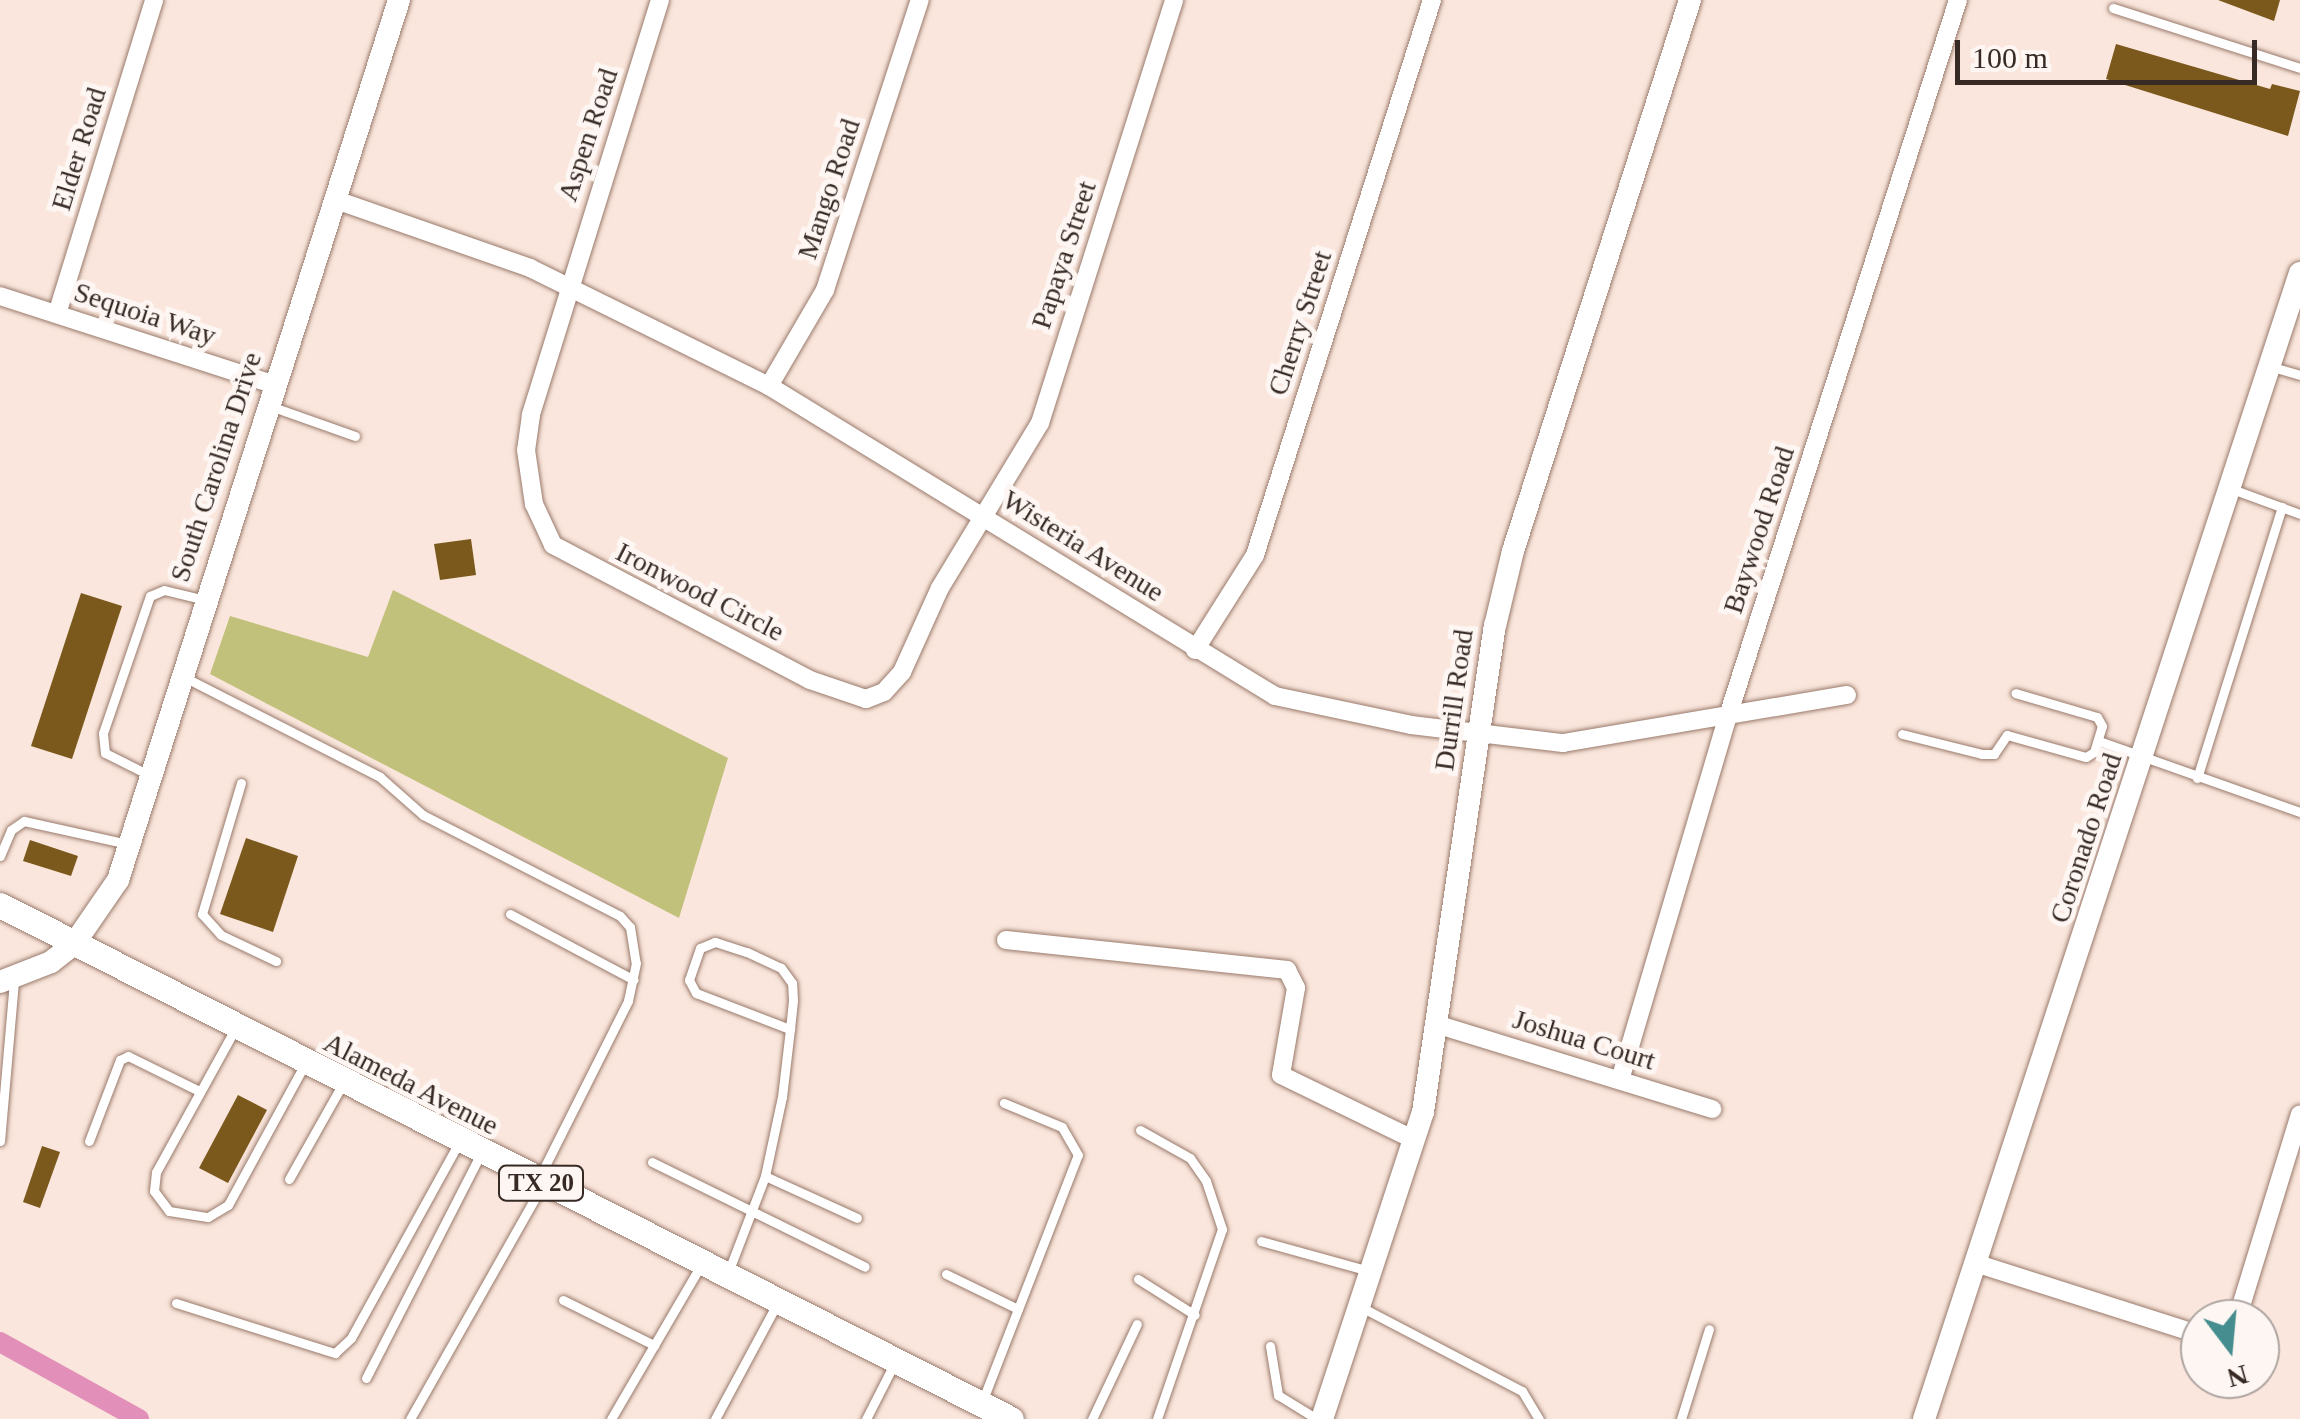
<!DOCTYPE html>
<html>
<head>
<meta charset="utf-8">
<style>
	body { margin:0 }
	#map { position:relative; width:2300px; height:1419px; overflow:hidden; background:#fae6dc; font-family:Georgia,serif }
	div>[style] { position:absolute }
	.green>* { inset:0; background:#c2c17c }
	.canal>* { height:20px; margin:-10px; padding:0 10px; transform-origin:10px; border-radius:10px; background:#e290b9 }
	.building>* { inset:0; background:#7b581c }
	.roads { filter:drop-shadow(0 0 2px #997a6b) drop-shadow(0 0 2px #997a6b) }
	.lane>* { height:9px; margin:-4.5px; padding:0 4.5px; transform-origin:4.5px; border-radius:4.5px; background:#fff }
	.street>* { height:18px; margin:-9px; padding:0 9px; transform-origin:9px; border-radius:9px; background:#fff }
	.secondary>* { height:22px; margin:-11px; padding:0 11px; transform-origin:11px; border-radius:11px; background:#fff }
	.primary>* { height:25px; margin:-12.5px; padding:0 12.5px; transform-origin:12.5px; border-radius:12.5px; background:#fff }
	span { translate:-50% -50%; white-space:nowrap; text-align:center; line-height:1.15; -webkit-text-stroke:10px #fdf6f3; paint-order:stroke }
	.shield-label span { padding:2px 8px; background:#fdf6f3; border:2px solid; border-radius:8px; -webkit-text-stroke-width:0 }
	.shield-label { font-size:25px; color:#372a24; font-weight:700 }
	.street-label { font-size:28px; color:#372a24 }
	.north { position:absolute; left:2180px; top:1299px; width:100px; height:100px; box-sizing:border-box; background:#fdf6f3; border:2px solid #aea4a0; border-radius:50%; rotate:164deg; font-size:28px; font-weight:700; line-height:40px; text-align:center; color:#372a24 }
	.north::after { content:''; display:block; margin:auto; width:35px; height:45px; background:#458d8e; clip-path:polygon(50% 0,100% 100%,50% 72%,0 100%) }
	.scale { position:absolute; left:1955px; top:40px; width:302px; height:45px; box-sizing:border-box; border:5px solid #372a24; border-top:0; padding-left:12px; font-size:30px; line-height:35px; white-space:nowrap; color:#372a24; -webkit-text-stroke:8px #fdf6f3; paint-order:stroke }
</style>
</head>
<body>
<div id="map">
	<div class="green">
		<i style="clip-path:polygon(393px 590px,728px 758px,679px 918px,210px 674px,230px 616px,368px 657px)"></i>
	</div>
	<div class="canal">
		<i style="left:0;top:1342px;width:159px;rotate:29deg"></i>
	</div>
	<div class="building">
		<i style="clip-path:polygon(2218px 0,2280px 0,2274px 21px)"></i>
		<i style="clip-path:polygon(2116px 44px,2270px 89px,2272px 84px,2300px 91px,2288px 136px,2106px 79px)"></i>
		<i style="clip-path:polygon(471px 539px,476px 575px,440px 580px,434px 544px)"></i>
		<i style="clip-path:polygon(81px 593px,122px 606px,72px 759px,31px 746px)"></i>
		<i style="clip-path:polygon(246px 838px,298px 856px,273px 932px,220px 914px)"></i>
		<i style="clip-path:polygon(30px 840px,78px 856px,71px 876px,23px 861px)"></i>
		<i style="clip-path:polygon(238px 1095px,267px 1110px,228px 1183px,199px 1168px)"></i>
		<i style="clip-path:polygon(42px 1146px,60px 1152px,40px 1208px,23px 1202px)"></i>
	</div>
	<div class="roads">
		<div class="lane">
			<i style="left:2113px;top:8px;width:196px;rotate:17.8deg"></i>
			<i style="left:2269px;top:366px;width:32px;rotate:16deg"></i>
			<i style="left:273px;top:407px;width:87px;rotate:19.5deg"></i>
			<i style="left:2232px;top:489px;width:72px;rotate:20.2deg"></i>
			<i style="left:184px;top:677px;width:220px;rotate:27deg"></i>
			<i style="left:380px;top:777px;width:57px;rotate:41.5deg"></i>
			<i style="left:423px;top:815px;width:221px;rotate:27.1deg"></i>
			<i style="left:620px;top:916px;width:15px;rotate:48deg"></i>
			<i style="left:630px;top:927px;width:36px;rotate:81deg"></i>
			<i style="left:636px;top:963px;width:39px;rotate:102deg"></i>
			<i style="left:628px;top:1001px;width:194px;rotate:116.7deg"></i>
			<i style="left:1902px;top:734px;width:82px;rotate:14deg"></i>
			<i style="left:1982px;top:754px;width:12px"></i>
			<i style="left:1994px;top:754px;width:23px;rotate:-56deg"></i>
			<i style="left:2007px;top:735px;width:82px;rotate:15.6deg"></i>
			<i style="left:2086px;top:757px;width:9px;rotate:-32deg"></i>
			<i style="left:2094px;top:752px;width:27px;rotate:-73deg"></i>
			<i style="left:2102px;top:726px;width:10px;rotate:-119deg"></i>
			<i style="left:2097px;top:717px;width:85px;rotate:-163.7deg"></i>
			<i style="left:2099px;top:741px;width:213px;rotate:19.5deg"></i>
			<i style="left:149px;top:775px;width:49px;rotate:-153.4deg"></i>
			<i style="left:105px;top:753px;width:20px;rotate:-96deg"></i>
			<i style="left:103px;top:733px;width:145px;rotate:-71.1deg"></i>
			<i style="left:150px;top:596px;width:15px;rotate:-23deg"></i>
			<i style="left:164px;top:590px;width:42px;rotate:13.7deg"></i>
			<i style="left:2197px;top:778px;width:284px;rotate:-72.6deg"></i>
			<i style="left:241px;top:783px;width:137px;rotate:106.6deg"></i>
			<i style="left:202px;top:914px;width:28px;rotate:48deg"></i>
			<i style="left:221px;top:935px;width:61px;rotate:25.3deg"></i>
			<i style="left:0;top:856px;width:28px;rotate:-67deg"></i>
			<i style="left:11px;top:830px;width:16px;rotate:-35deg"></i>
			<i style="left:24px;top:821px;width:107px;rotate:12.5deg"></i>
			<i style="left:510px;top:914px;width:140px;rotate:28deg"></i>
			<i style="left:235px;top:1029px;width:163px;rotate:118.9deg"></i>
			<i style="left:156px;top:1172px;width:19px;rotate:96deg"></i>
			<i style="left:154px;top:1191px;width:25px;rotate:53deg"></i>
			<i style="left:169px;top:1211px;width:39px;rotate:9deg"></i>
			<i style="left:208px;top:1217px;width:23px;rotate:-31deg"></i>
			<i style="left:228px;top:1205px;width:161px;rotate:-61.4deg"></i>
			<i style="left:1140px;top:1130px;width:57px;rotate:29.2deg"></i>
			<i style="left:1190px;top:1158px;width:28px;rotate:55deg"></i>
			<i style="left:1206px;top:1181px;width:51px;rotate:71.6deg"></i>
			<i style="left:1222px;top:1229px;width:201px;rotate:108.9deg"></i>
			<i style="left:0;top:1141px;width:161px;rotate:-85deg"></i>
			<i style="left:89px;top:1141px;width:87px;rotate:-69.1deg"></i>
			<i style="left:120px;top:1060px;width:9px;rotate:-27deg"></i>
			<i style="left:128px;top:1056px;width:79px;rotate:26.2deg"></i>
			<i style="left:652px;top:1162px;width:237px;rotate:26.2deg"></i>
			<i style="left:765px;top:1176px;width:101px;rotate:24.5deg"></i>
			<i style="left:289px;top:1179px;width:110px;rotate:-60.6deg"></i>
			<i style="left:1261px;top:1241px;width:112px;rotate:15.5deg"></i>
			<i style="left:729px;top:1270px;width:101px;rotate:-69deg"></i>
			<i style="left:765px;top:1176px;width:81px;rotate:-77.9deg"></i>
			<i style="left:782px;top:1097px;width:68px;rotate:-83.3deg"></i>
			<i style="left:790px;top:1029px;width:29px;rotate:-84deg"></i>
			<i style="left:793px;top:1000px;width:17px;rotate:-93deg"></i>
			<i style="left:792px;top:983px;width:19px;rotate:-126deg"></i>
			<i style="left:781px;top:968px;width:38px;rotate:-155deg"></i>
			<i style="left:746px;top:952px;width:33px;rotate:-162deg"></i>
			<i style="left:715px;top:942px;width:16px;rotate:158deg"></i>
			<i style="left:700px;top:948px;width:34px;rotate:109deg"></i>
			<i style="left:689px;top:980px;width:15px;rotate:62deg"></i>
			<i style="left:696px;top:993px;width:101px;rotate:21deg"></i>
			<i style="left:946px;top:1274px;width:80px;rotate:25.9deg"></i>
			<i style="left:1138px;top:1279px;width:67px;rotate:32.3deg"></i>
			<i style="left:563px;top:1300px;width:102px;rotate:26.3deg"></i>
			<i style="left:176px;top:1303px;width:167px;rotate:17.5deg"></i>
			<i style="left:335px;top:1353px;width:22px;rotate:-43deg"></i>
			<i style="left:351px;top:1338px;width:224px;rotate:-61.1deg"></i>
			<i style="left:1361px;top:1307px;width:182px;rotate:27.6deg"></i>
			<i style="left:1522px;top:1391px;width:33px;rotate:59deg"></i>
			<i style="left:1270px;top:1346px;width:50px;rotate:80.7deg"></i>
			<i style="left:1278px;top:1395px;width:46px;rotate:31.6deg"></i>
			<i style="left:366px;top:1378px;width:253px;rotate:-62.9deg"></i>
			<i style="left:982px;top:1402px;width:265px;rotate:-68.8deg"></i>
			<i style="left:1078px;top:1155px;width:32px;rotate:-120deg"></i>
			<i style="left:1062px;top:1127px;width:63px;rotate:-157.5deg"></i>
			<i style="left:410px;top:1419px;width:268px;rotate:-60.5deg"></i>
			<i style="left:611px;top:1419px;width:178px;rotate:-59.7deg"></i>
			<i style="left:715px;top:1419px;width:131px;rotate:-61.7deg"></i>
			<i style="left:866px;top:1419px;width:62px;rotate:-63deg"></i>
			<i style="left:1092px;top:1419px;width:105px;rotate:-64.7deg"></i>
			<i style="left:1681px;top:1419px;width:94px;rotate:-72.7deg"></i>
		</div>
		<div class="street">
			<i style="left:660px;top:0;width:435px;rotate:107.3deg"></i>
			<i style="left:531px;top:415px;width:35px;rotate:98deg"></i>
			<i style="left:526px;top:450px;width:55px;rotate:81.6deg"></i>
			<i style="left:534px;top:504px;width:45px;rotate:65.1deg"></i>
			<i style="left:553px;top:545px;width:290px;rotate:27.7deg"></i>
			<i style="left:810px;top:680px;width:59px;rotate:18.7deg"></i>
			<i style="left:866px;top:699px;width:19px;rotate:-21deg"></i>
			<i style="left:884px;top:692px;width:27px;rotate:-48deg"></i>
			<i style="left:902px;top:672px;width:92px;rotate:-65.7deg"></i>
			<i style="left:940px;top:588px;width:193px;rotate:-58.8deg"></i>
			<i style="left:1040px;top:423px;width:444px;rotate:-72.4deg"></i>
			<i style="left:336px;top:200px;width:206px;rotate:19.3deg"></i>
			<i style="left:530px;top:268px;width:267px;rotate:26.3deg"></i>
			<i style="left:769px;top:386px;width:593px;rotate:31.49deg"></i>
			<i style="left:1275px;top:696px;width:139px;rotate:12deg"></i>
			<i style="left:1411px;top:725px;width:153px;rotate:6.8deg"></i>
			<i style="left:1563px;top:743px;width:288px;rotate:-9.6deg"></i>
			<i style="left:0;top:296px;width:287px;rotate:17.9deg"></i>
			<i style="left:57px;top:314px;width:329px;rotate:-72.8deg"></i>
			<i style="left:769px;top:386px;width:111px;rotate:-59.7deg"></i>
			<i style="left:825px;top:290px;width:305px;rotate:-71.9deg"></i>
			<i style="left:1195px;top:650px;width:112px;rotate:-57.7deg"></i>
			<i style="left:1255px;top:555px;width:583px;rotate:-72.31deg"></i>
			<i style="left:1006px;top:940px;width:283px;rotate:6.1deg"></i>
			<i style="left:1287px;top:970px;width:20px;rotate:63deg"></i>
			<i style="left:1296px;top:988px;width:88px;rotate:99.8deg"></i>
			<i style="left:1281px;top:1075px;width:149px;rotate:25.9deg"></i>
			<i style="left:1439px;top:1025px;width:286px;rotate:17.1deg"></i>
			<i style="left:1620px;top:1080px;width:377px;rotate:-73.5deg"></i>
			<i style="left:1727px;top:719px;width:755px;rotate:-72.19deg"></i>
			<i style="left:1975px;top:1263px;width:236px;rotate:17.7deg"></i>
			<i style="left:2237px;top:1319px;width:214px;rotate:-72.9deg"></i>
		</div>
		<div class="secondary">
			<i style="left:0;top:982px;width:55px;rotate:-21.4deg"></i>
			<i style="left:51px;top:962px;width:29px;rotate:-38deg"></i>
			<i style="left:74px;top:944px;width:78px;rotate:-55.5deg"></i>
			<i style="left:118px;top:880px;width:924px;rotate:-72.29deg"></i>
			<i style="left:1322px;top:1419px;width:323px;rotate:-71.8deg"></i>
			<i style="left:1423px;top:1112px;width:491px;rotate:-81.6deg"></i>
			<i style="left:1495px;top:626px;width:77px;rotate:-76.5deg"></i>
			<i style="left:1513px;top:551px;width:579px;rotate:-72.19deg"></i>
			<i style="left:1924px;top:1419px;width:1206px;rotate:-71.84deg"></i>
		</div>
		<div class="primary">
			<i style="left:0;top:905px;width:1134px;rotate:26.95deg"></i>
		</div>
	</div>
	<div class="shield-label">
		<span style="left:541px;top:1183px">TX 20</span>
	</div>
	<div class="street-label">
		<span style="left:588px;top:135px;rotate:-72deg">Aspen Road</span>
		<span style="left:79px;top:149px;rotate:-73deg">Elder Road</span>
		<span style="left:829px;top:189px;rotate:-72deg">Mango Road</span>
		<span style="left:1064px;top:255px;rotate:-72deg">Papaya Street</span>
		<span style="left:145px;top:314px;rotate:18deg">Sequoia Way</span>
		<span style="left:1300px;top:323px;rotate:-72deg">Cherry Street</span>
		<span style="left:216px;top:467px;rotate:-72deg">South Carolina Drive</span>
		<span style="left:1759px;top:530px;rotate:-72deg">Baywood Road</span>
		<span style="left:1083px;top:546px;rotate:32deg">Wisteria Avenue</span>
		<span style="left:700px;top:592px;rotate:27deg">Ironwood Circle</span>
		<span style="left:1454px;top:700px;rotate:-82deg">Durrill Road</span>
		<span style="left:2086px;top:838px;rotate:-72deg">Coronado Road</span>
		<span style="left:1584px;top:1040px;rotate:17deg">Joshua Court</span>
		<span style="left:411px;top:1084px;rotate:27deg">Alameda Avenue</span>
	</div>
	<div class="north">N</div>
	<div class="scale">100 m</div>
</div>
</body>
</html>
